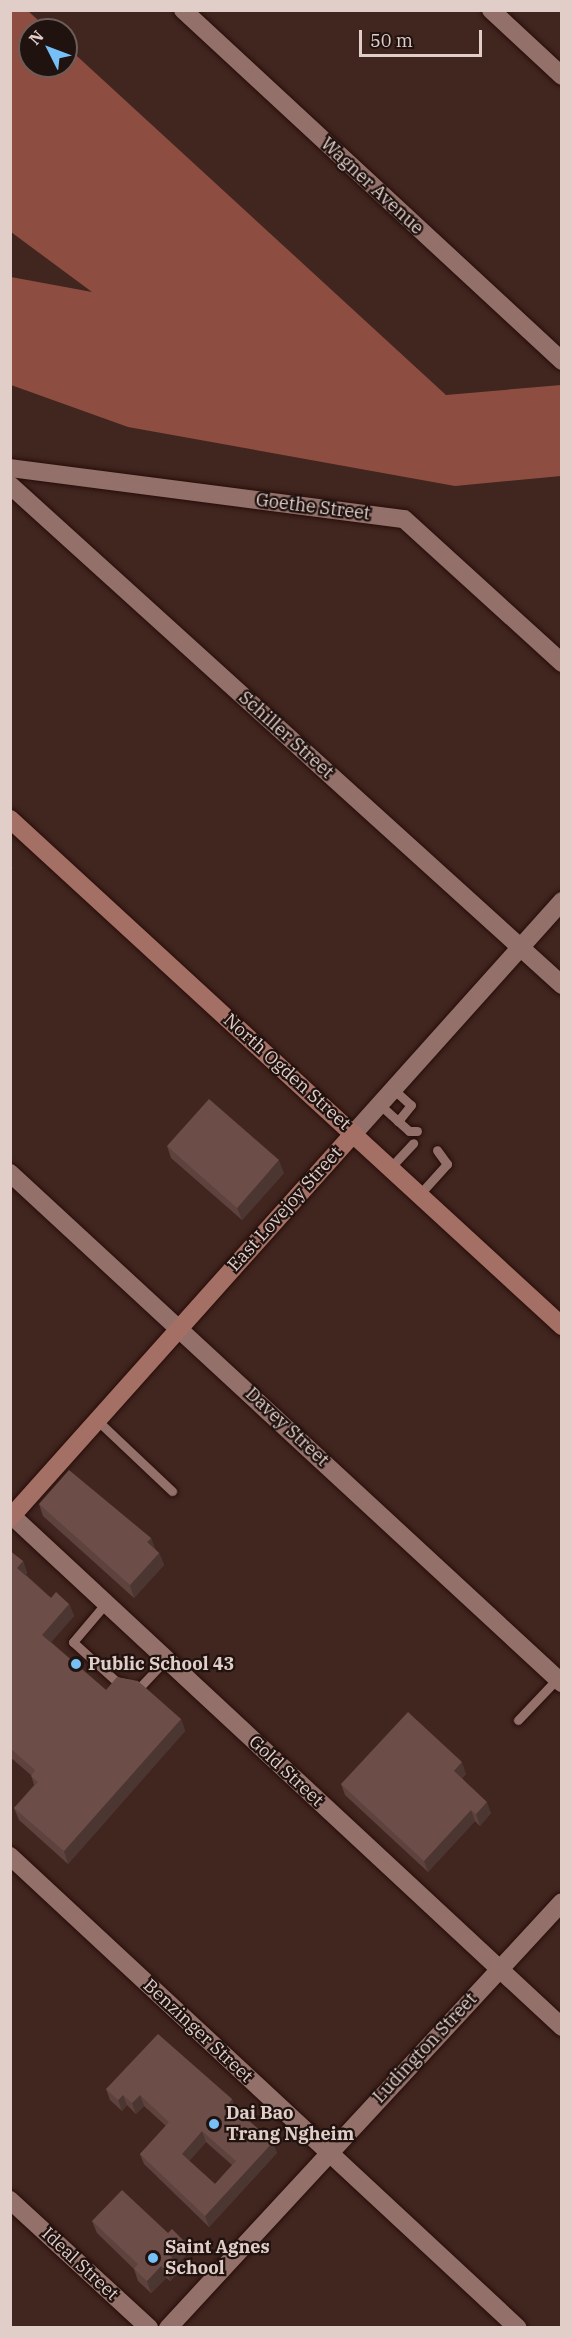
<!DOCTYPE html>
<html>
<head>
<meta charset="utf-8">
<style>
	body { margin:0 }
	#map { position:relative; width:572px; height:2338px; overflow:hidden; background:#41251f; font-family:"IBM Plex Serif",serif }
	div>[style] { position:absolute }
	.forest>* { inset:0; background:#8e4d41 }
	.path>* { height:3px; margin-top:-1.5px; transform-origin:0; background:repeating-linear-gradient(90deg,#89716b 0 3px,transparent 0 7.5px) }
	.roads { filter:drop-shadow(0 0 2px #260d08) drop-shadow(0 0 2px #260d08) }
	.lane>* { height:9px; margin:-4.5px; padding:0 4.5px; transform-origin:4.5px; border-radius:4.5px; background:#93716a }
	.street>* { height:18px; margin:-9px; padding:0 9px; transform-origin:9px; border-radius:9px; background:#93716a }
	.secondary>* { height:18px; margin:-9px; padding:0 9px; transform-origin:9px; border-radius:9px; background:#a46f64 }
	.wall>* { inset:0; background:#5e423d }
	.shaded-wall>* { inset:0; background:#4c3632 }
	.building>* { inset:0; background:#6d4d47 }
	.dots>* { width:16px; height:16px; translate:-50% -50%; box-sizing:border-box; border:3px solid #1f120f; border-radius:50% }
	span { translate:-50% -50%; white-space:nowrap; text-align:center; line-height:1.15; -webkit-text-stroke:4.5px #1f120f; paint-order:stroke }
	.street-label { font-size:18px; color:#e1cec9 }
	.poi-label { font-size:18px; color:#e1cec9; font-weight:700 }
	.left { translate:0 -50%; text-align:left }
	.frame { position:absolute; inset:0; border:12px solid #e1cec9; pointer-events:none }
	.north { position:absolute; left:18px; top:18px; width:60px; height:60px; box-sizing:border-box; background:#1f120f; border:2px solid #6d5d59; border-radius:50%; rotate:312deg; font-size:16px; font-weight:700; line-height:24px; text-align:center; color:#e1cec9 }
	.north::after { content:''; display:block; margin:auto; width:21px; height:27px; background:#76c0f7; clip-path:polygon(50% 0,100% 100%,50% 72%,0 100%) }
	.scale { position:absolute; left:359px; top:30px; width:123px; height:27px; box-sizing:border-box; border:3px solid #e1cec9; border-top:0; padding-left:8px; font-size:18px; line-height:21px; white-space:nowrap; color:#e1cec9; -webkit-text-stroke:4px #1f120f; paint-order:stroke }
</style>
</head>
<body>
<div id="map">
	<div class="forest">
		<i style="clip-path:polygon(11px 10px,28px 11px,49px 30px,30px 30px,30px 66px,66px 66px,66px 46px,446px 395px,561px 385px,561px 476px,455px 486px,128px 427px,11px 385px,11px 277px,92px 292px,11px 232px)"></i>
	</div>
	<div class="path">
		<i style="left:10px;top:867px;width:2px;rotate:-27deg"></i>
	</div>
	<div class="roads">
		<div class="lane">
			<i style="left:393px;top:1089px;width:24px;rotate:42deg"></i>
			<i style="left:411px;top:1105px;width:21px;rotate:129deg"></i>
			<i style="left:379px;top:1104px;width:40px;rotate:42deg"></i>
			<i style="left:409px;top:1131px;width:8px"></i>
			<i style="left:390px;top:1168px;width:34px;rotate:-47deg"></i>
			<i style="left:419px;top:1195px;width:42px;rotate:-47.9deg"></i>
			<i style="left:447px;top:1164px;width:17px;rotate:-126deg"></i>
			<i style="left:98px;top:1421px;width:102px;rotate:43.4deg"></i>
			<i style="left:106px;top:1603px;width:51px;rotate:130.2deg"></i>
			<i style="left:73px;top:1642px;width:58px;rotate:42.2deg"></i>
			<i style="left:116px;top:1681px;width:8px;rotate:14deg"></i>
			<i style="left:134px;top:1686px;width:6px;rotate:9deg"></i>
			<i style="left:140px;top:1687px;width:38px;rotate:-47deg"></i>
			<i style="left:518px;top:1720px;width:57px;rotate:-46.4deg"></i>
		</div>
		<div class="street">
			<i style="left:183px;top:10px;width:517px;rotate:42.8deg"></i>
			<i style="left:491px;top:10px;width:97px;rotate:42.9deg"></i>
			<i style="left:10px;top:468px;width:397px;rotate:7.4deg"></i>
			<i style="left:404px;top:519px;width:214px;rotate:42.3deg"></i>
			<i style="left:10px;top:485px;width:745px;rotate:42.17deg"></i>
			<i style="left:354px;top:1133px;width:312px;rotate:-48.1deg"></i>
			<i style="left:10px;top:1173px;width:752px;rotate:42.74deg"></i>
			<i style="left:10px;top:1514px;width:754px;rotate:42.9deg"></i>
			<i style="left:10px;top:1856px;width:693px;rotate:42.9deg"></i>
			<i style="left:10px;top:2200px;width:189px;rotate:42.6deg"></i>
			<i style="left:168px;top:2328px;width:580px;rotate:-47.23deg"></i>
		</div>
		<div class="secondary">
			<i style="left:10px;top:819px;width:750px;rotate:42.57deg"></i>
			<i style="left:10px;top:1518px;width:516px;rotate:-48.22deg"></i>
		</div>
	</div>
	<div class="wall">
		<i style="clip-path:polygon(167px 1146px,284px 1173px,242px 1220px,171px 1158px)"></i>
		<i style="clip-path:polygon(39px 1504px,151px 1538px,155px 1549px,159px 1553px,164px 1565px,134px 1598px,43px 1516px)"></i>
		<i style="clip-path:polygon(10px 1551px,23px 1561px,27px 1573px,26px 1575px,51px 1598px,69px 1604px,74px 1616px,51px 1642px,106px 1690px,181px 1719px,185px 1731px,68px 1864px,19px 1820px,14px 1808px,34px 1785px,31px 1775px,10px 1757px)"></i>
		<i style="clip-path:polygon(466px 1774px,462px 1778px,491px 1813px,480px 1826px,475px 1821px,428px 1872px,345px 1795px,341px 1784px)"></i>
		<i style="clip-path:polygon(evenodd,106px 2089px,232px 2099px,235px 2109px,277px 2153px,209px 2227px,144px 2164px,140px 2154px,166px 2126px,144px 2106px,136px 2114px,127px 2105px,122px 2111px,110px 2100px,106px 2089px,206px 2142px,232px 2165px,215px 2184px,189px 2161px,206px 2142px)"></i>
		<i style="clip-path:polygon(92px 2221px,188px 2253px,176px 2265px,179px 2272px,170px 2281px,166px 2278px,151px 2293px,138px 2281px,134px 2269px,97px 2233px)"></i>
	</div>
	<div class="shaded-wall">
		<i style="clip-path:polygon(279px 1160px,284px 1173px,242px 1220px,237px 1208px)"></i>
		<i style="clip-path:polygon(151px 1538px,155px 1550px,147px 1542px)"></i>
		<i style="clip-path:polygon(159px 1553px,164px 1565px,134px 1598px,130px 1585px)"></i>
		<i style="clip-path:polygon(23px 1561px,27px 1573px,22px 1580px,17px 1568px)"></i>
		<i style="clip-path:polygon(69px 1604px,74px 1616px,47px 1647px,42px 1635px)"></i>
		<i style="clip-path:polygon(181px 1719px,185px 1731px,68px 1864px,64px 1851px)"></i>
		<i style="clip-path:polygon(462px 1762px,466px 1774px,458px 1782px,454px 1771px)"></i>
		<i style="clip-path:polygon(487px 1802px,491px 1813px,480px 1826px,476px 1814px)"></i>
		<i style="clip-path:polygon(471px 1810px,475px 1821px,428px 1872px,424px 1861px)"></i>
		<i style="clip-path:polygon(123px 2095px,127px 2105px,122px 2111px,118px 2100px)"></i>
		<i style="clip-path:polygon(140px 2095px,144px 2106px,136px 2114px,132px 2103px)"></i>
		<i style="clip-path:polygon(232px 2099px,236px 2110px,229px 2103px)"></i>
		<i style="clip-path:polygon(202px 2131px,206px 2142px,186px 2165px,182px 2154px)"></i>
		<i style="clip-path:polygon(273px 2142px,277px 2153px,209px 2227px,205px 2216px)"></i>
		<i style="clip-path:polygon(184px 2241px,188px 2253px,176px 2265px,179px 2272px,170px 2281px,166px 2269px,170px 2255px)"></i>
		<i style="clip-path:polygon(161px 2266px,166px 2278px,151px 2293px,147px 2281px)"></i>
	</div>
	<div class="building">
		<i style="clip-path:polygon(209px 1099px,279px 1160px,237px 1208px,167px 1146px)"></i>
		<i style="clip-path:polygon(69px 1470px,151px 1538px,147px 1542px,159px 1553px,130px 1585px,39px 1504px)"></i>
		<i style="clip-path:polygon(10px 1551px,23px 1561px,17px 1568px,51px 1598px,56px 1592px,69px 1604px,42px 1635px,106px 1690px,117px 1677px,138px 1681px,181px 1719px,64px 1851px,14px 1808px,38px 1782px,31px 1776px,35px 1770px,10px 1748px)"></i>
		<i style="clip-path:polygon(408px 1712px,462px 1762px,454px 1771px,487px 1802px,476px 1814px,471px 1810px,424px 1861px,341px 1784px)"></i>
		<i style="clip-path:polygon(evenodd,158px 2034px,232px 2099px,229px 2103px,273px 2142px,205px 2216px,140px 2154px,169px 2122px,140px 2095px,132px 2103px,123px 2095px,118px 2100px,106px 2089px,158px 2034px,202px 2131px,236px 2161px,215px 2184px,182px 2154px,202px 2131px)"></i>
		<i style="clip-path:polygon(122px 2190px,168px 2233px,172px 2229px,184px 2241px,170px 2255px,174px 2260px,166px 2269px,161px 2266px,147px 2281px,134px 2269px,138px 2264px,92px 2221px)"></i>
	</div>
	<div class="dots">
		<i style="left:76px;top:1664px;background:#76c0f7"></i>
		<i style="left:214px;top:2124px;background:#76c0f7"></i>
		<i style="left:153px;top:2258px;background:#76c0f7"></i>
	</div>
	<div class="street-label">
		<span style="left:372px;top:186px;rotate:43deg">Wagner Avenue</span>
		<span style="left:313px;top:507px;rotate:7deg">Goethe Street</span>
		<span style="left:286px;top:735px;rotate:42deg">Schiller Street</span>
		<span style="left:287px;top:1072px;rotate:42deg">North Ogden Street</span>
		<span style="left:285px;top:1209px;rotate:-48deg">East Lovejoy Street</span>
		<span style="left:287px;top:1427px;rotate:43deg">Davey Street</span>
		<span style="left:286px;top:1771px;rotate:43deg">Gold Street</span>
		<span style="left:198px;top:2031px;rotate:43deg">Benzinger Street</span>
		<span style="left:425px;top:2048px;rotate:-47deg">Ludington Street</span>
		<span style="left:80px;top:2264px;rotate:43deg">Ideal Street</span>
	</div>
	<div class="poi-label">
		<span class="left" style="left:88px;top:1664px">Public School 43</span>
		<span class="left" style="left:226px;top:2124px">Dai Bao<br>Trang Ngheim</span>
		<span class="left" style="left:165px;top:2258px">Saint Agnes<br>School</span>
	</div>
	<div class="frame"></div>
	<div class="north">N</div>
	<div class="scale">50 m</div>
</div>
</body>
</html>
